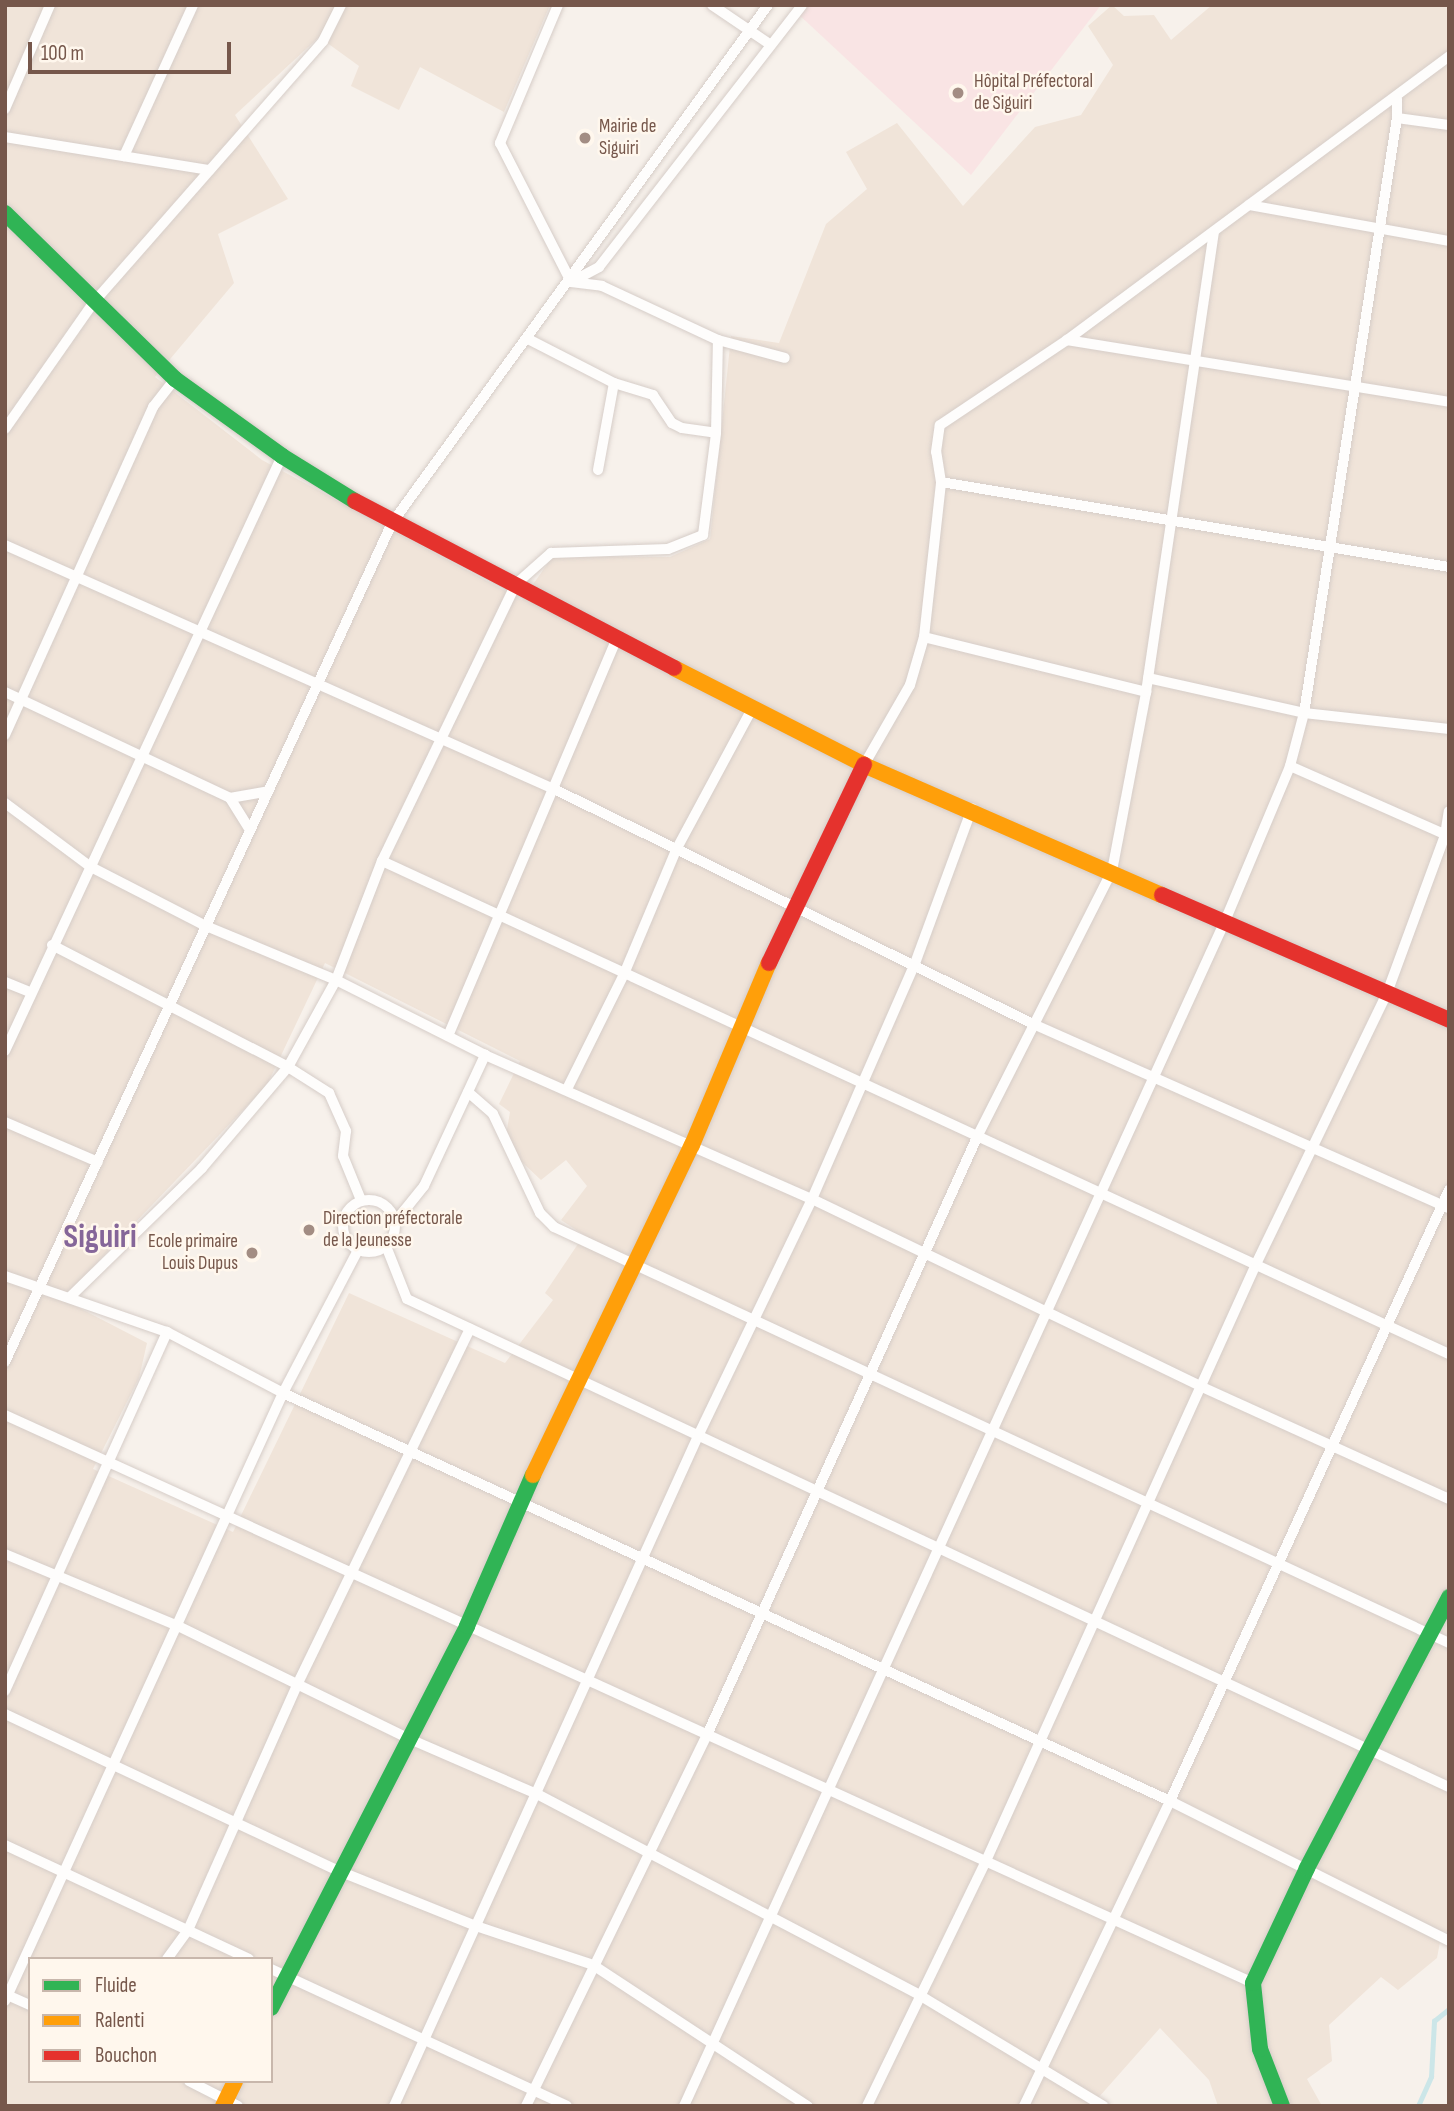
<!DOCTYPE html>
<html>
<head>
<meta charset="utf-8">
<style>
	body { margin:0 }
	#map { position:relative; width:1454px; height:2111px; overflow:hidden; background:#f7f1eb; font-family:"Sofia Sans Condensed",sans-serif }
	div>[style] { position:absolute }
	.residential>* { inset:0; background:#f0e4d9 }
	.medical>* { inset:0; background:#f9e4e4 }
	.stream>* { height:4.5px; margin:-2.25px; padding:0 2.25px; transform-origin:2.25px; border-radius:2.25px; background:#cce6e8 }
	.roads { filter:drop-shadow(0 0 2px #d6cdc8) drop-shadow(0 0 2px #d6cdc8) }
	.street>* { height:10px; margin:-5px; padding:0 5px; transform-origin:5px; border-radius:5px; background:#fefdfc }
	.street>.ring { margin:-5px; padding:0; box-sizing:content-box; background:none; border:10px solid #fefdfc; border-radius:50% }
	.fast>* { height:16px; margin:-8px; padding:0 8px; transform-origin:8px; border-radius:8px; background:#30b455 }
	.slow>* { height:16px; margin:-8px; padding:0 8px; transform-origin:8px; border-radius:8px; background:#ff9f0a }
	.jam>* { height:16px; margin:-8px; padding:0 8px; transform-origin:8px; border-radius:8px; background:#e5322d }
	.dots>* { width:19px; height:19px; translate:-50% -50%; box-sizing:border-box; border:4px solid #fff7ed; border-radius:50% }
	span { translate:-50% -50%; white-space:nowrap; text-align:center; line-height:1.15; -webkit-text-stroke:5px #fff7ed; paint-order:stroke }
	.poi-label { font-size:19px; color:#76574b }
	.left { translate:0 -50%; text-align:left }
	.right { translate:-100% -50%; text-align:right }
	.town-label { font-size:33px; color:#856699; font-weight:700 }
	.frame { position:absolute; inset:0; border:7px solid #76574b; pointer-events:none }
	.legend { position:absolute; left:28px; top:1957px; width:245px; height:126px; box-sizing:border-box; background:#fff7ed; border:2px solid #c8b7ac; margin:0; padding:9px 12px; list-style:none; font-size:21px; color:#76574b }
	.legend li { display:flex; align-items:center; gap:14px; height:35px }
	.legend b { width:35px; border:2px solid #c8b7ac }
	.scale { position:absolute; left:28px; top:42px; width:203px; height:32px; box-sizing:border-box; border:4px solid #76574b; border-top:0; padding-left:9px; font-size:21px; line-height:24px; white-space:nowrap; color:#76574b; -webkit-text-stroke:5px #fff7ed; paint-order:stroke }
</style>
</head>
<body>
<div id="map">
	<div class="residential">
		<i style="clip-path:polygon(evenodd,5px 5px,550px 5px,504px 112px,420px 67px,399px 110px,351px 86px,359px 66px,319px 37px,235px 115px,288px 199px,218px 234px,234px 283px,155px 377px,262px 460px,522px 600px,553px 556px,670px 557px,710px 539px,731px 336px,779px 343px,826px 224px,867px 189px,846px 152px,897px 123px,963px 206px,1035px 127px,1081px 115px,1113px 65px,1088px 26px,1112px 5px,1124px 16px,1154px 15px,1171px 40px,1212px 5px,1449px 5px,1449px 1932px,1442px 1931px,1437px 1958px,1398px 1990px,1381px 1977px,1329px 2025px,1332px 2061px,1307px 2079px,1322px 2106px,1218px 2106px,1209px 2080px,1160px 2028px,1091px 2106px,5px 2106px,5px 5px,325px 963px,520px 1061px,499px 1104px,510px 1112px,505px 1141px,508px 1149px,541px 1180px,566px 1160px,587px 1186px,561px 1220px,584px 1235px,545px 1293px,553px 1300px,505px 1363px,349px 1293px,233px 1532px,93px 1469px,139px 1378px,147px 1343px,62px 1299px,267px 1085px,325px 963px,5px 5px,30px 1959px,271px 1959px,271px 2081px,30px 2081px,30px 1959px)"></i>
	</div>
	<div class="medical">
		<i style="clip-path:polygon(802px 5px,1101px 5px,971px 175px,796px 12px)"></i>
	</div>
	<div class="stream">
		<i style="left:1418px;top:2106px;width:32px;rotate:-66deg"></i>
		<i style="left:1431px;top:2077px;width:56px;rotate:-86.9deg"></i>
		<i style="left:1434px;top:2021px;width:19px;rotate:-39deg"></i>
	</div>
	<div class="roads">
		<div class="street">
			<i style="left:558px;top:5px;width:150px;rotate:112.8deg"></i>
			<i style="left:500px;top:143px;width:156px;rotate:62.9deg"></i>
			<i style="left:712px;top:5px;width:71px;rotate:34.1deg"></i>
			<i style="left:1397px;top:99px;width:19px;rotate:90deg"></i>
			<i style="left:1397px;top:118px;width:52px;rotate:7.7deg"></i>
			<i style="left:5px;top:109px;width:113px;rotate:-66.6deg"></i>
			<i style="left:5px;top:137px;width:207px;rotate:9.2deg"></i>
			<i style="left:124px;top:156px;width:166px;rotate:-65.4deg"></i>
			<i style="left:1249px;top:205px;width:203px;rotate:10.2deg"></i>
			<i style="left:571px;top:282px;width:32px;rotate:-28deg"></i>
			<i style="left:599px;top:267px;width:331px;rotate:-52.2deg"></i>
			<i style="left:571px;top:282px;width:31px;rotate:7deg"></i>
			<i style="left:602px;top:286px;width:128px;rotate:25deg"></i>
			<i style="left:718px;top:340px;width:69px;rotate:15deg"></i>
			<i style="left:528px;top:339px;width:97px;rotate:27.1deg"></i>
			<i style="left:614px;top:383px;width:41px;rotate:17.1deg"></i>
			<i style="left:653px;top:395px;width:34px;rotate:56deg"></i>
			<i style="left:672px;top:423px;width:11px;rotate:27deg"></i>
			<i style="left:682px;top:428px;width:34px;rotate:8deg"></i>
			<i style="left:1067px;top:340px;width:387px;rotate:9.2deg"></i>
			<i style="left:5px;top:429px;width:155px;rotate:-55deg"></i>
			<i style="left:94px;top:302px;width:347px;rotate:-48.7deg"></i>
			<i style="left:323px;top:41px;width:40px;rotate:-63.4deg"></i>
			<i style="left:598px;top:470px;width:88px;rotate:-79.6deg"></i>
			<i style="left:941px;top:482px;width:515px;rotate:9.5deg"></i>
			<i style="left:5px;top:545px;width:603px;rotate:23.97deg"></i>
			<i style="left:556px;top:790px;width:529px;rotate:26.13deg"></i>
			<i style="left:1031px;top:1023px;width:457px;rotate:23.9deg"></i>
			<i style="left:924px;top:637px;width:229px;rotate:13.9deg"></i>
			<i style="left:1148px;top:678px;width:160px;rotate:12.6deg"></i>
			<i style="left:1304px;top:713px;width:146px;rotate:6.3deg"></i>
			<i style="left:5px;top:692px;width:249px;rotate:25.2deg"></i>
			<i style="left:230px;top:798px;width:38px;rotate:58deg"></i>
			<i style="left:5px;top:735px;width:360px;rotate:-65.7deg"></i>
			<i style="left:153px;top:407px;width:36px;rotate:-52deg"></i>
			<i style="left:864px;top:765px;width:92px;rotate:-60.1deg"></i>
			<i style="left:910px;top:685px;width:50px;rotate:-73.7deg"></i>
			<i style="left:924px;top:637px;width:156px;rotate:-83.7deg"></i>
			<i style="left:941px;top:482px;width:30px;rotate:-99deg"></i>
			<i style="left:936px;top:452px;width:27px;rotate:-82deg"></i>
			<i style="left:940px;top:425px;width:153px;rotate:-33.8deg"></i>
			<i style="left:1067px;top:340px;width:476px;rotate:-36.6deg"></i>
			<i style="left:1290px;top:766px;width:174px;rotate:23.8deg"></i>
			<i style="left:230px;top:798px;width:39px;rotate:-10deg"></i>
			<i style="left:5px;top:803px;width:107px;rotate:36.7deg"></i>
			<i style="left:91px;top:867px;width:129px;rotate:27.2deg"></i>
			<i style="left:206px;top:926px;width:141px;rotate:22.6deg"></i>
			<i style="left:336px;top:980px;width:167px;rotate:26.7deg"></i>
			<i style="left:485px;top:1055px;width:357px;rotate:23.8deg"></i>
			<i style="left:812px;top:1199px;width:431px;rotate:25.7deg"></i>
			<i style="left:1200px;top:1386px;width:273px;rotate:24.4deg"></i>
			<i style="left:382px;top:861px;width:1175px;rotate:24.8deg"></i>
			<i style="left:52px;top:945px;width:266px;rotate:27.3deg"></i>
			<i style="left:288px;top:1067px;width:49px;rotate:32.4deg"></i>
			<i style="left:329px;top:1093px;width:42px;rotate:65.9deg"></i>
			<i style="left:346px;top:1131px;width:25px;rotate:97deg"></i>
			<i style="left:343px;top:1156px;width:48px;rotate:67.8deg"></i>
			<i style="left:5px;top:982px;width:27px;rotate:22deg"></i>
			<i style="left:448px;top:1036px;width:429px;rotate:-67deg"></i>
			<i style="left:5px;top:1051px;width:656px;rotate:-65.04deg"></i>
			<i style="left:567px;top:1089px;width:128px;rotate:-63.6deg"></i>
			<i style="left:624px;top:974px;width:134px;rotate:-67.2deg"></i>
			<i style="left:676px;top:850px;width:160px;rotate:-61.7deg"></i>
			<i style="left:468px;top:1092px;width:33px;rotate:41deg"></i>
			<i style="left:493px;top:1114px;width:110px;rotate:64.6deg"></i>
			<i style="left:540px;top:1213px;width:20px;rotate:45deg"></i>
			<i style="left:554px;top:1227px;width:987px;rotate:24.93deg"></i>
			<i style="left:5px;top:1122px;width:101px;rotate:23.3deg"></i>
			<i class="ring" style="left:343px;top:1200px;width:42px;height:42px"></i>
			<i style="left:395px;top:1222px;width:46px;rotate:-51.1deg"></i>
			<i style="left:424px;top:1186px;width:145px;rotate:-65deg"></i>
			<i style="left:386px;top:1246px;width:57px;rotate:68.4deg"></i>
			<i style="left:407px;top:1299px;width:1151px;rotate:25.1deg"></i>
			<i style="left:5px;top:1276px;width:171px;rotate:19.1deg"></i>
			<i style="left:167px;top:1332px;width:131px;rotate:27.7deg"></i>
			<i style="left:283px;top:1393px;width:976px;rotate:24.7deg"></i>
			<i style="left:1170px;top:1801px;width:312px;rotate:26.6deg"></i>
			<i style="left:71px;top:1296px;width:183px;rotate:-44.3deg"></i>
			<i style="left:202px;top:1168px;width:133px;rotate:-49.6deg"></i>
			<i style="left:288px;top:1067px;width:99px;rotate:-61.1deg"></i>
			<i style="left:336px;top:980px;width:128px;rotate:-68.9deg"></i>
			<i style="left:382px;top:861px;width:308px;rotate:-64.2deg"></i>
			<i style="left:516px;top:584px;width:47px;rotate:-41.5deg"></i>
			<i style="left:551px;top:553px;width:117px;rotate:-2deg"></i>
			<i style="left:668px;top:549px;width:38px;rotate:-22deg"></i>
			<i style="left:703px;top:535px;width:103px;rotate:-82.7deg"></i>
			<i style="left:716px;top:433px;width:93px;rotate:-88.8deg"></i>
			<i style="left:5px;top:1362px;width:924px;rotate:-65.24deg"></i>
			<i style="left:392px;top:523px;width:640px;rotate:-54.03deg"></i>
			<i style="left:5px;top:1415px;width:1371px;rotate:24.47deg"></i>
			<i style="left:5px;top:1554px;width:187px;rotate:22.6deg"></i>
			<i style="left:178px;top:1626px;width:260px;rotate:26deg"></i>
			<i style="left:412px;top:1740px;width:136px;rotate:23.4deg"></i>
			<i style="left:537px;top:1794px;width:434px;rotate:27.7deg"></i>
			<i style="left:921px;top:1996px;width:213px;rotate:31.1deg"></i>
			<i style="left:5px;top:1691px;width:394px;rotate:-65.7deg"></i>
			<i style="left:5px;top:1714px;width:369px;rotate:25.2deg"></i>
			<i style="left:339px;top:1871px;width:148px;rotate:21.9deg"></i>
			<i style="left:476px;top:1926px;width:123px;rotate:18.4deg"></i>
			<i style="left:593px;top:1965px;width:257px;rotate:33.3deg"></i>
			<i style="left:5px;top:1845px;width:269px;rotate:25deg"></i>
			<i style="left:167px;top:1959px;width:36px;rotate:-54deg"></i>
			<i style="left:188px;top:1930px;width:268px;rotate:-66deg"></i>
			<i style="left:297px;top:1685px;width:396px;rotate:-64.1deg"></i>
			<i style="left:271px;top:1969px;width:326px;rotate:24.8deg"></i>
			<i style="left:5px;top:1994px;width:27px;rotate:24deg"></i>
			<i style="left:5px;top:2001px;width:669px;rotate:-65.43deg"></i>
			<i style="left:283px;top:1393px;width:161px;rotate:-62.3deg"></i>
			<i style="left:189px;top:2081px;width:55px;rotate:27deg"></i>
			<i style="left:394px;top:2106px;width:736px;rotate:-65.59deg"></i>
			<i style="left:698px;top:1436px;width:263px;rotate:-64.3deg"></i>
			<i style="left:812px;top:1199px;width:254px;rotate:-66.4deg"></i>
			<i style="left:914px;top:966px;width:168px;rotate:-69.8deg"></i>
			<i style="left:526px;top:2106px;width:413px;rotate:-64deg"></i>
			<i style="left:707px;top:1735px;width:658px;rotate:-65.69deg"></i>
			<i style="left:978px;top:1135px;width:296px;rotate:-63.1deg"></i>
			<i style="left:1112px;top:871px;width:182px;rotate:-79.2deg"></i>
			<i style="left:1146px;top:692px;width:465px;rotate:-81.6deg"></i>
			<i style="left:684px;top:2106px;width:1303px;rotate:-65.46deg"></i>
			<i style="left:1225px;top:921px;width:168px;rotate:-67.2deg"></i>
			<i style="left:1290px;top:766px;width:55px;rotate:-75.2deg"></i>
			<i style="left:1304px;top:713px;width:602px;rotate:-81.12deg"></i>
			<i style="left:867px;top:2106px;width:270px;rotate:-64.1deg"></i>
			<i style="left:985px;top:1863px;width:660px;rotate:-65.65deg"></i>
			<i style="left:1257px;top:1262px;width:299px;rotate:-64.2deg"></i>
			<i style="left:1387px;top:993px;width:168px;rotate:-69.8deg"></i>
			<i style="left:1445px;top:835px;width:24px;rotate:-81deg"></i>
			<i style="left:1024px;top:2106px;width:338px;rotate:-64.4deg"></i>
			<i style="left:1170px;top:1801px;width:672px;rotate:-65.46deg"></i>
		</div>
		<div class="fast">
			<i style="left:5px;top:213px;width:238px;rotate:44.3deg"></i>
			<i style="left:175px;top:379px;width:132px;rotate:35.7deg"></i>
			<i style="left:282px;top:456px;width:86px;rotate:31.7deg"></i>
			<i style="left:271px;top:2008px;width:429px;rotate:-62.8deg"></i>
			<i style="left:467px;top:1626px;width:165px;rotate:-66.4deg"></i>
			<i style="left:1282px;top:2106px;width:61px;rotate:-111.1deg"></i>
			<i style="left:1260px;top:2049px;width:66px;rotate:-96.1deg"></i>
			<i style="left:1253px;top:1983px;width:127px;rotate:-64.8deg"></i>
			<i style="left:1307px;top:1868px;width:306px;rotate:-62.3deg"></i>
		</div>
		<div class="slow">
			<i style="left:674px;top:668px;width:213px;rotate:27deg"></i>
			<i style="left:864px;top:765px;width:325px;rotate:23.6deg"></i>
			<i style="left:533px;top:1475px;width:366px;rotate:-64.3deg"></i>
			<i style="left:692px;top:1145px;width:198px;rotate:-67.1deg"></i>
			<i style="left:223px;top:2106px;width:28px;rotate:-64deg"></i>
		</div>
		<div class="jam">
			<i style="left:355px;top:501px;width:360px;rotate:27.6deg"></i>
			<i style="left:1162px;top:895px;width:313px;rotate:23.5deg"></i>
			<i style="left:769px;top:963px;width:220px;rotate:-64.4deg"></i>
		</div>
	</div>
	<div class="dots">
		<i style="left:958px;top:93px;background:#a38d83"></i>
		<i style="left:585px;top:138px;background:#a38d83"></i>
		<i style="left:309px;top:1230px;background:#a38d83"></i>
		<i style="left:252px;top:1253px;background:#a38d83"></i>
	</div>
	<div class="poi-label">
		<span class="left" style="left:974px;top:93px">Hôpital Préfectoral<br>de Siguiri</span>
		<span class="left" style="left:599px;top:138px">Mairie de<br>Siguiri</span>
		<span class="left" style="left:323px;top:1230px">Direction préfectorale<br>de la Jeunesse</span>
		<span class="right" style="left:238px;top:1253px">Ecole primaire<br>Louis Dupus</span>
	</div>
	<div class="town-label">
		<span style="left:100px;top:1238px">Siguiri</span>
	</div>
	<div class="frame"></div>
	<ul class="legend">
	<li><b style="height:9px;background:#30b455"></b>Fluide</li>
	<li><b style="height:9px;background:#ff9f0a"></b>Ralenti</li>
	<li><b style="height:9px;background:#e5322d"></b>Bouchon</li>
	</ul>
	<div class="scale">100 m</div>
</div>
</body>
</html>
